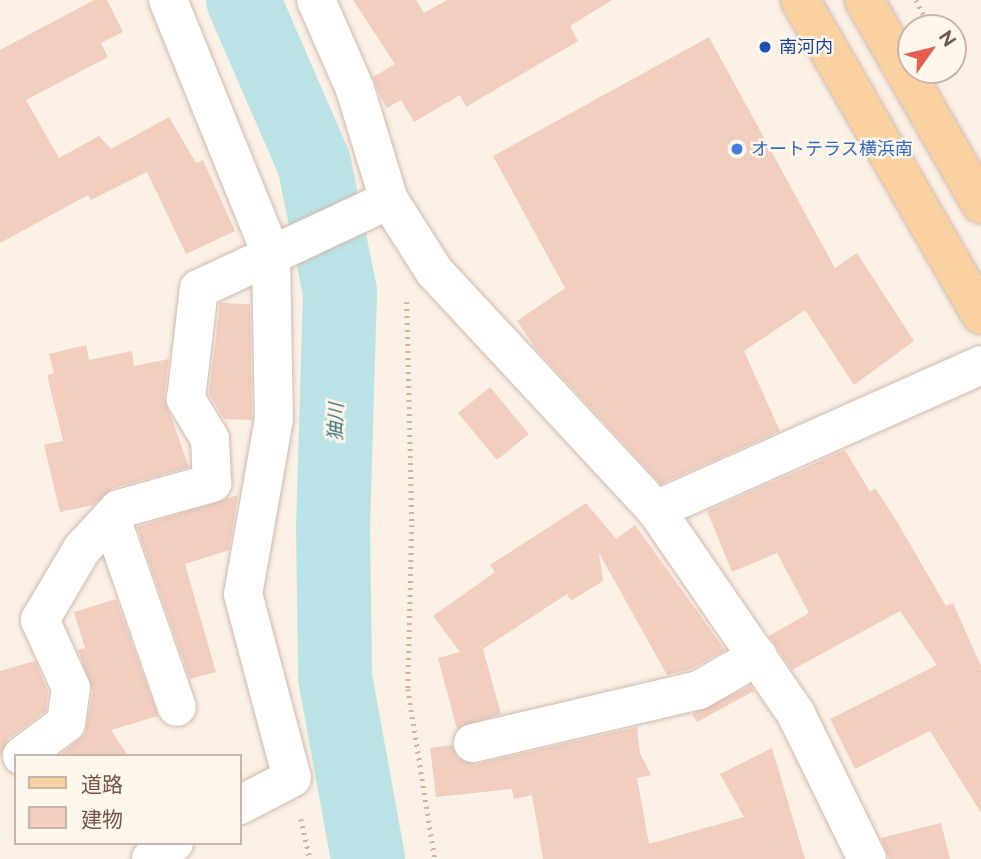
<!DOCTYPE html>
<html>
<head>
<meta charset="utf-8">
<style>
	body { margin:0 }
	#map { position:relative; width:981px; height:859px; overflow:hidden; background:#fcf1e6; font-family:Raleway,"Noto Sans JP",sans-serif }
	div>[style] { position:absolute }
	.river>* { height:74px; margin:-37px; padding:0 37px; transform-origin:37px; border-radius:37px; background:#bbe3e5 }
	.building>* { inset:0; background:#f1cebe }
	.path>* { height:4.5px; margin-top:-2.25px; transform-origin:0; background:repeating-linear-gradient(90deg,#d6b1a1 0 2px,transparent 0 7px) }
	.roads { filter:drop-shadow(0 0 2px #cfbaaf) drop-shadow(0 0 2px #cfbaaf) }
	.minor>* { height:38px; margin:-19px; padding:0 19px; transform-origin:19px; border-radius:19px; background:#fff }
	.major>* { height:38px; margin:-19px; padding:0 19px; transform-origin:19px; border-radius:19px; background:#f9d0a0 }
	.dots>* { width:19px; height:19px; translate:-50% -50%; box-sizing:border-box; border:4px solid #fff6ec; border-radius:50% }
	span { translate:-50% -50%; white-space:nowrap; text-align:center; line-height:1.15; -webkit-text-stroke:5px #fff6ec; paint-order:stroke }
	.transit-label { font-size:18px; color:#164399 }
	.left { translate:0 -50%; text-align:left }
	.shop-label { font-size:18px; color:#366cbe }
	.water-label { font-size:19px; color:#3f7679; font-style:italic }
	.legend { position:absolute; left:14px; top:754px; width:228px; height:91px; box-sizing:border-box; background:#fff6ec; border:2px solid #c8b6ac; margin:0; padding:9px 12px; list-style:none; font-size:21px; color:#75564b }
	.legend li { display:flex; align-items:center; gap:14px; height:35px }
	.legend b { width:35px; border:2px solid #c8b6ac }
	.north { position:absolute; left:897px; top:14px; width:70px; height:70px; box-sizing:border-box; background:#fff6ec; border:2px solid #c8b6ac; border-radius:50%; rotate:56deg; font-size:19px; font-weight:700; line-height:28px; text-align:center; color:#75564b }
	.north::after { content:''; display:block; margin:auto; width:24px; height:32px; background:#e3614e; clip-path:polygon(50% 0,100% 100%,50% 72%,0 100%) }
</style>
</head>
<body>
<div id="map">
	<div class="river">
		<i style="left:243px;top:0;width:178px;rotate:66.5deg"></i>
		<i style="left:314px;top:163px;width:132px;rotate:78.6deg"></i>
		<i style="left:340px;top:292px;width:235px;rotate:91.7deg"></i>
		<i style="left:333px;top:527px;width:150px;rotate:89.2deg"></i>
		<i style="left:335px;top:677px;width:185px;rotate:79.7deg"></i>
	</div>
	<div class="building">
		<i style="clip-path:polygon(94px 0,107px 0,123px 32px,101px 43px,108px 57px,26px 100px,59px 158px,99px 136px,111px 149px,169px 117px,196px 163px,203px 160px,235px 231px,186px 254px,147px 172px,91px 200px,88px 195px,0 243px,0 50px)"></i>
		<i style="clip-path:polygon(353px 0,416px 0,424px 13px,447px 0,612px 0,570px 26px,578px 41px,466px 107px,460px 95px,414px 122px,401px 100px,387px 108px,380px 96px,373px 77px,395px 64px)"></i>
		<i style="clip-path:polygon(709px 37px,835px 268px,857px 253px,914px 341px,854px 385px,805px 310px,744px 351px,780px 431px,661px 484px,536px 349px,517px 321px,565px 288px,493px 156px)"></i>
		<i style="clip-path:polygon(220px 303px,250px 304px,252px 420px,224px 419px,209px 394px)"></i>
		<i style="clip-path:polygon(86px 345px,89px 360px,132px 351px,134px 366px,169px 359px,164px 397px,189px 467px,113px 488px,93px 505px,60px 512px,44px 445px,63px 441px,47px 375px,54px 373px,49px 354px)"></i>
		<i style="clip-path:polygon(490px 387px,529px 434px,497px 460px,458px 413px)"></i>
		<i style="clip-path:polygon(845px 450px,870px 492px,875px 488px,893px 515px,946px 606px,953px 603px,981px 666px,981px 813px,930px 731px,855px 769px,830px 719px,937px 665px,900px 611px,792px 670px,769px 636px,809px 613px,777px 553px,732px 572px,707px 511px)"></i>
		<i style="clip-path:polygon(238px 495px,229px 550px,185px 564px,216px 672px,190px 679px,137px 527px)"></i>
		<i style="clip-path:polygon(586px 503px,616px 539px,635px 525px,725px 650px,691px 669px,667px 675px,599px 553px,603px 581px,571px 601px,567px 594px,483px 649px,501px 714px,457px 729px,438px 658px,460px 652px,433px 616px,495px 572px,490px 565px)"></i>
		<i style="clip-path:polygon(116px 599px,158px 716px,111px 730px,128px 756px,59px 756px,85px 734px,93px 691px,78px 650px,85px 648px,74px 612px)"></i>
		<i style="clip-path:polygon(35px 661px,48px 691px,46px 711px,8px 739px,0 756px,0 671px)"></i>
		<i style="clip-path:polygon(750px 686px,754px 691px,697px 722px,692px 714px)"></i>
		<i style="clip-path:polygon(637px 727px,640px 753px,651px 775px,637px 778px,649px 844px,744px 817px,720px 774px,772px 748px,805px 859px,543px 859px,532px 795px,514px 799px,512px 789px,436px 797px,430px 748px,452px 745px,458px 758px,477px 764px)"></i>
		<i style="clip-path:polygon(941px 823px,950px 859px,889px 859px,881px 838px)"></i>
	</div>
	<div class="path">
		<i style="left:916px;top:0;width:30px;rotate:63deg"></i>
		<i style="left:407px;top:302px;width:223px;rotate:88.7deg"></i>
		<i style="left:412px;top:525px;width:164px;rotate:91.4deg"></i>
		<i style="left:408px;top:689px;width:172px;rotate:81deg"></i>
		<i style="left:301px;top:819px;width:41px;rotate:77.3deg"></i>
	</div>
	<div class="roads">
		<div class="minor">
			<i style="left:168px;top:0;width:274px;rotate:67.9deg"></i>
			<i style="left:271px;top:254px;width:165px;rotate:89deg"></i>
			<i style="left:274px;top:419px;width:178px;rotate:100deg"></i>
			<i style="left:243px;top:594px;width:190px;rotate:75.1deg"></i>
			<i style="left:292px;top:778px;width:59px;rotate:152.6deg"></i>
			<i style="left:316px;top:0;width:97px;rotate:66.3deg"></i>
			<i style="left:355px;top:89px;width:116px;rotate:73deg"></i>
			<i style="left:389px;top:200px;width:84px;rotate:57.6deg"></i>
			<i style="left:434px;top:271px;width:326px;rotate:47.1deg"></i>
			<i style="left:656px;top:510px;width:247px;rotate:55.5deg"></i>
			<i style="left:796px;top:714px;width:161px;rotate:63.9deg"></i>
			<i style="left:656px;top:510px;width:356px;rotate:-24deg"></i>
			<i style="left:111px;top:518px;width:200px;rotate:70.8deg"></i>
			<i style="left:473px;top:743px;width:232px;rotate:-13.2deg"></i>
			<i style="left:699px;top:690px;width:68px;rotate:-30deg"></i>
			<i style="left:22px;top:756px;width:55px;rotate:-36.9deg"></i>
			<i style="left:66px;top:723px;width:35px;rotate:-82deg"></i>
			<i style="left:71px;top:688px;width:75px;rotate:-114.5deg"></i>
			<i style="left:40px;top:620px;width:82px;rotate:-59.4deg"></i>
			<i style="left:82px;top:549px;width:54px;rotate:-47.2deg"></i>
			<i style="left:119px;top:509px;width:97px;rotate:-15.6deg"></i>
			<i style="left:212px;top:483px;width:44px;rotate:-92.6deg"></i>
			<i style="left:210px;top:439px;width:47px;rotate:-121deg"></i>
			<i style="left:186px;top:399px;width:111px;rotate:-83.3deg"></i>
			<i style="left:199px;top:289px;width:210px;rotate:-25.1deg"></i>
			<i style="left:151px;top:859px;width:28px;rotate:-35deg"></i>
		</div>
		<div class="major">
			<i style="left:800px;top:0;width:363px;rotate:60.1deg"></i>
			<i style="left:864px;top:0;width:235px;rotate:60.2deg"></i>
		</div>
	</div>
	<div class="dots">
		<i style="left:765px;top:47px;background:#1a4fb4"></i>
		<i style="left:737px;top:149px;background:#3f7fe0"></i>
	</div>
	<div class="transit-label">
		<span class="left" style="left:779px;top:47px">南河内</span>
	</div>
	<div class="shop-label">
		<span class="left" style="left:751px;top:149px">オートテラス横浜南</span>
	</div>
	<div class="water-label">
		<span style="left:336px;top:422px;rotate:-88deg">㹨川</span>
	</div>
	<ul class="legend">
	<li><b style="height:9px;background:#f9d0a0"></b>道路</li>
	<li><b style="height:19px;background:#f1cebe"></b>建物</li>
	</ul>
	<div class="north">N</div>
</div>
</body>
</html>
